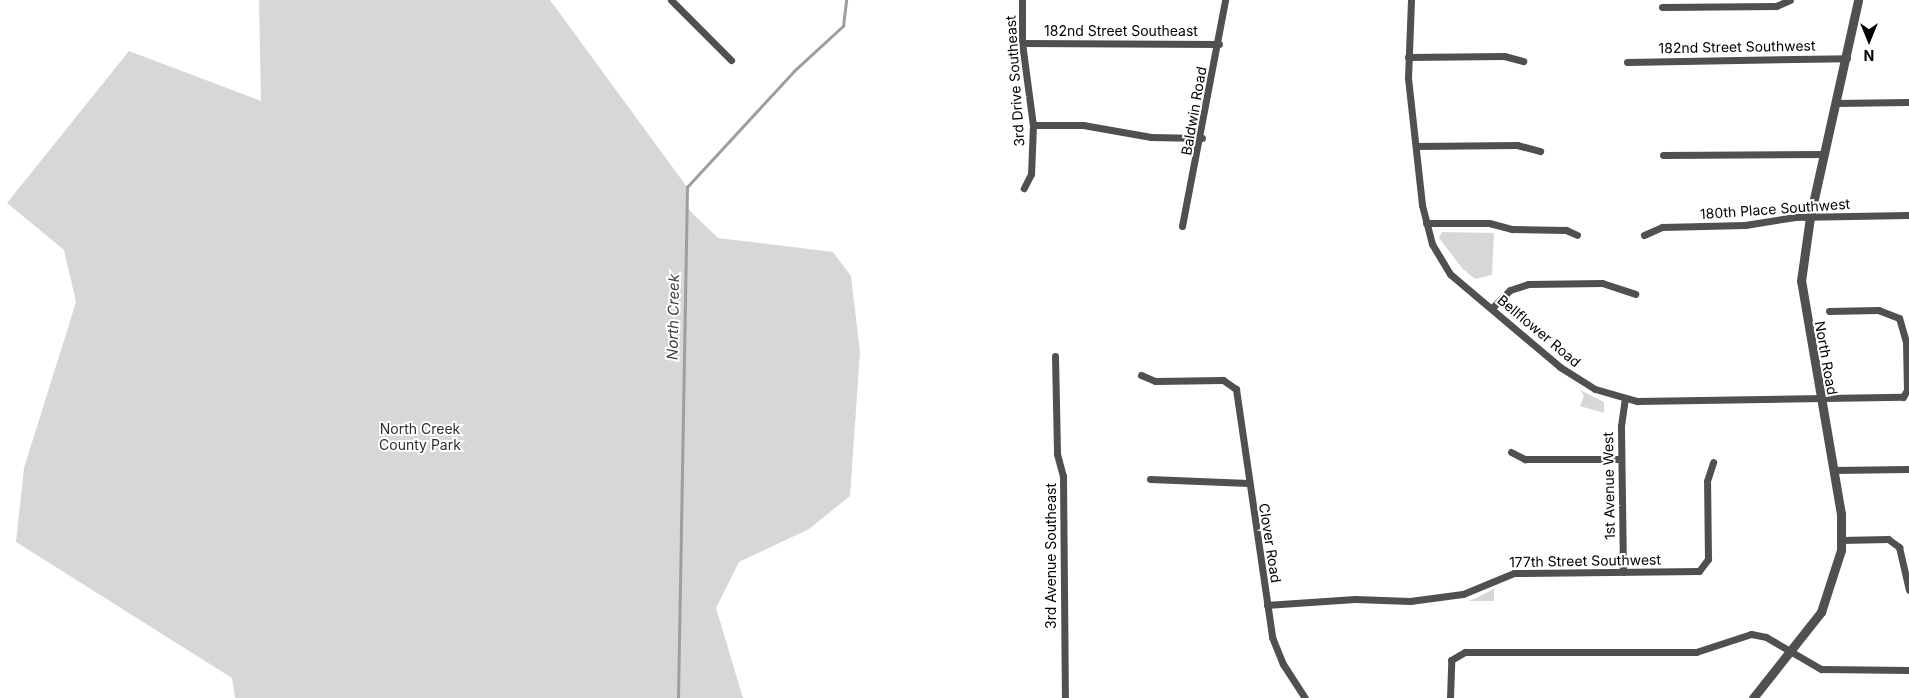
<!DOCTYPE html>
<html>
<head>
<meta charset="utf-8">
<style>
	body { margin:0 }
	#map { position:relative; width:1909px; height:698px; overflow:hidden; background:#fff; font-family:Inter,sans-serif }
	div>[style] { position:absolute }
	.green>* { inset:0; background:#d7d7d7 }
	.stream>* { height:2.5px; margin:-1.25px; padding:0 1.25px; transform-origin:1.25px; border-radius:1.25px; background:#9e9e9e }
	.minor>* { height:7px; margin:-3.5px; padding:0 3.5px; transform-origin:3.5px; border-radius:3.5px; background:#505050 }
	.tertiary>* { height:9px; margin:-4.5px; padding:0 4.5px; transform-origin:4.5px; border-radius:4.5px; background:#505050 }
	span { translate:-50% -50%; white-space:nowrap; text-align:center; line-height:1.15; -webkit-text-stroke:4px #fff; paint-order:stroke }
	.street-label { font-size:14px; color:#000 }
	.park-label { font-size:14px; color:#2e2e2e }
	.water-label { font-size:15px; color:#3f3f3f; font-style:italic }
	.north { position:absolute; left:1844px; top:15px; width:50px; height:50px; -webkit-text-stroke:4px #fff; paint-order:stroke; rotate:180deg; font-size:14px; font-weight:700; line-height:20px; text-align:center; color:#000 }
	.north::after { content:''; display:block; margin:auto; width:18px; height:22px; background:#000; clip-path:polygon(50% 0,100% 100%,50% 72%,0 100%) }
</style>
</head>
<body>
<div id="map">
	<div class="green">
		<i style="clip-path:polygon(259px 0,550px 0,687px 187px,686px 207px,718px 238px,833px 252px,851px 276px,860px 352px,850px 496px,809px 529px,739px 562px,716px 608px,743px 698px,235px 698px,232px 678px,16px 542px,24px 468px,76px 302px,64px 250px,7px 203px,129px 51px,261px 101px)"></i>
		<i style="clip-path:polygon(1442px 232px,1494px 233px,1492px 275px,1475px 279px,1462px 268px,1439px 238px)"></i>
		<i style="clip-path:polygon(1580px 390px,1604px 402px,1604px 413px,1580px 406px,1584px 396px)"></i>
		<i style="clip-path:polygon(1494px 589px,1494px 601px,1468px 601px,1474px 599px)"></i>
	</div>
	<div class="stream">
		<i style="left:678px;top:698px;width:511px;rotate:-88.99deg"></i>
		<i style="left:687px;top:187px;width:158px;rotate:-47.3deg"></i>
		<i style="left:794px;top:71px;width:67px;rotate:-42.6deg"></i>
		<i style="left:843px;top:26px;width:26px;rotate:-83deg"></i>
	</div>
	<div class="minor">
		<i style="left:671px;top:0;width:85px;rotate:45deg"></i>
		<i style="left:1022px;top:0;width:43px;rotate:90deg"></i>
		<i style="left:1022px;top:43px;width:83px;rotate:82.4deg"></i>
		<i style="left:1033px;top:125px;width:49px;rotate:92.3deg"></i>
		<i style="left:1031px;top:174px;width:16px;rotate:117deg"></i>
		<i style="left:1411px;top:0;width:78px;rotate:92.2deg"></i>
		<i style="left:1408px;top:78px;width:128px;rotate:83.7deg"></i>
		<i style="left:1422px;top:205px;width:40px;rotate:75.6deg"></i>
		<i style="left:1432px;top:244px;width:35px;rotate:59deg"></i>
		<i style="left:1450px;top:274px;width:144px;rotate:40.2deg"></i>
		<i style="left:1560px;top:367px;width:41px;rotate:32.2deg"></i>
		<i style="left:1595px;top:389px;width:44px;rotate:15.9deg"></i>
		<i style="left:1637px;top:401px;width:266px;rotate:-0.9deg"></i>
		<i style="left:1903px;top:397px;width:8px;rotate:-60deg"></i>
		<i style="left:1907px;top:390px;width:48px;rotate:-91.2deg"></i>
		<i style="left:1906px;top:342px;width:25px;rotate:-106deg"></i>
		<i style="left:1899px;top:318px;width:22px;rotate:-159deg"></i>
		<i style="left:1878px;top:310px;width:49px;rotate:178.8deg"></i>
		<i style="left:1662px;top:7px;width:114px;rotate:-0.5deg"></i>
		<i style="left:1776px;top:6px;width:15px;rotate:-23deg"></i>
		<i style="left:1022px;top:43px;width:197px;rotate:0.3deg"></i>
		<i style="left:1408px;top:57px;width:96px;rotate:-0.6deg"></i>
		<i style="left:1504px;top:56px;width:20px;rotate:15deg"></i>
		<i style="left:1627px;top:62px;width:220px;rotate:-1deg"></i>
		<i style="left:1836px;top:103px;width:73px;rotate:-0.8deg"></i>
		<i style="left:1033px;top:125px;width:50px"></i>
		<i style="left:1083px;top:125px;width:69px;rotate:10deg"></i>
		<i style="left:1151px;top:137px;width:51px;rotate:1.1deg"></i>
		<i style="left:1416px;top:146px;width:101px;rotate:-0.6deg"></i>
		<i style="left:1517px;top:145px;width:24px;rotate:15deg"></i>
		<i style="left:1663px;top:155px;width:161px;rotate:-0.4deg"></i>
		<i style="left:1426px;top:223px;width:63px"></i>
		<i style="left:1489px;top:223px;width:24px;rotate:15deg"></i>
		<i style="left:1512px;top:229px;width:54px;rotate:1.1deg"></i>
		<i style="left:1566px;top:230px;width:12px;rotate:24deg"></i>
		<i style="left:1182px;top:226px;width:230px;rotate:-79.2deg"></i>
		<i style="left:1644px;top:235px;width:20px;rotate:-24deg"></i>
		<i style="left:1662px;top:227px;width:83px;rotate:-1.4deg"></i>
		<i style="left:1745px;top:225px;width:51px;rotate:-9.1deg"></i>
		<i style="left:1795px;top:217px;width:114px;rotate:-1deg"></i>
		<i style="left:1492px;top:308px;width:25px;rotate:-45deg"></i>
		<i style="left:1510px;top:290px;width:19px;rotate:-18deg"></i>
		<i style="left:1528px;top:284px;width:74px;rotate:-0.8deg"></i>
		<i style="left:1602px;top:283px;width:35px;rotate:18deg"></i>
		<i style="left:1055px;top:356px;width:98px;rotate:88.8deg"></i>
		<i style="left:1057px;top:454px;width:23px;rotate:75deg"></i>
		<i style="left:1063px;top:476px;width:222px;rotate:89.5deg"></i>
		<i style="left:1141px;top:375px;width:15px;rotate:23deg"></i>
		<i style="left:1155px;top:381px;width:68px;rotate:-0.8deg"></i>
		<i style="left:1223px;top:380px;width:16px;rotate:35deg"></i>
		<i style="left:1236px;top:389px;width:251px;rotate:81.7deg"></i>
		<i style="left:1272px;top:637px;width:29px;rotate:68deg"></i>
		<i style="left:1283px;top:664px;width:40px;rotate:57.1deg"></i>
		<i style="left:1511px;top:452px;width:16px;rotate:27deg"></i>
		<i style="left:1525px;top:459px;width:96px"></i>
		<i style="left:1833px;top:470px;width:76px;rotate:-0.8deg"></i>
		<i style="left:1150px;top:479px;width:98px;rotate:2.3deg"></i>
		<i style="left:1841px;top:540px;width:47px;rotate:-1.2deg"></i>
		<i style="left:1888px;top:539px;width:14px;rotate:36deg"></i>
		<i style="left:1899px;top:547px;width:44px;rotate:76.9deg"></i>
		<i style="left:1623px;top:572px;width:146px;rotate:-90.8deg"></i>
		<i style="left:1621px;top:426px;width:27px;rotate:-82deg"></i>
		<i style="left:1267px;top:605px;width:88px;rotate:-3.9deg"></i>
		<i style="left:1355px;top:599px;width:55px;rotate:2.1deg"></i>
		<i style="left:1410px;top:601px;width:53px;rotate:-7.5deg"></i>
		<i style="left:1463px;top:594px;width:55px;rotate:-22.4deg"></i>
		<i style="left:1514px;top:573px;width:185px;rotate:-0.6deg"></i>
		<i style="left:1699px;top:571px;width:15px;rotate:-53deg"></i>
		<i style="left:1708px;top:559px;width:78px;rotate:-90.7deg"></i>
		<i style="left:1707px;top:481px;width:20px;rotate:-72deg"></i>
		<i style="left:1450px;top:698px;width:38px;rotate:-88deg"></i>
		<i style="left:1451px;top:660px;width:16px;rotate:-30deg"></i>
		<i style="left:1465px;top:652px;width:231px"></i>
		<i style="left:1696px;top:652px;width:58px;rotate:-18.1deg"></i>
		<i style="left:1751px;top:634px;width:15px;rotate:11deg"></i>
		<i style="left:1766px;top:637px;width:64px;rotate:30.2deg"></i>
		<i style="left:1821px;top:669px;width:88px;rotate:0.7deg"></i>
	</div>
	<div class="tertiary">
		<i style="left:1753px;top:698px;width:110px;rotate:-51.7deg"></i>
		<i style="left:1821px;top:612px;width:65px;rotate:-72.1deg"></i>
		<i style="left:1841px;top:550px;width:36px;rotate:-90deg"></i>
		<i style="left:1841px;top:514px;width:236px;rotate:-99.7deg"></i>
		<i style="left:1801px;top:281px;width:65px;rotate:-82deg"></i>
		<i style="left:1810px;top:217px;width:222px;rotate:-77.5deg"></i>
	</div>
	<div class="street-label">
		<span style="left:1121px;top:31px">182nd Street Southeast</span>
		<span style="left:1737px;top:47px;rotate:-1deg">182nd Street Southwest</span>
		<span style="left:1015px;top:81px;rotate:-94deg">3rd Drive Southeast</span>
		<span style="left:1194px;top:111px;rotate:-80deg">Baldwin Road</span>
		<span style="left:1775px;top:209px;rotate:-4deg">180th Place Southwest</span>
		<span style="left:1539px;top:331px;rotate:40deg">Bellflower Road</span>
		<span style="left:1826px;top:358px;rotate:80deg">North Road</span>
		<span style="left:1609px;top:486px;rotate:-91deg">1st Avenue West</span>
		<span style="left:1270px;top:543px;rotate:81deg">Clover Road</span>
		<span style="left:1051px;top:556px;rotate:-90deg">3rd Avenue Southeast</span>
		<span style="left:1585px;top:561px;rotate:-1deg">177th Street Southwest</span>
	</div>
	<div class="park-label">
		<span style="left:420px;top:437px">North Creek<br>County Park</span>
	</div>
	<div class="water-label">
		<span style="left:673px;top:317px;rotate:-89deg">North Creek</span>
	</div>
	<div class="north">N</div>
</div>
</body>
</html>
